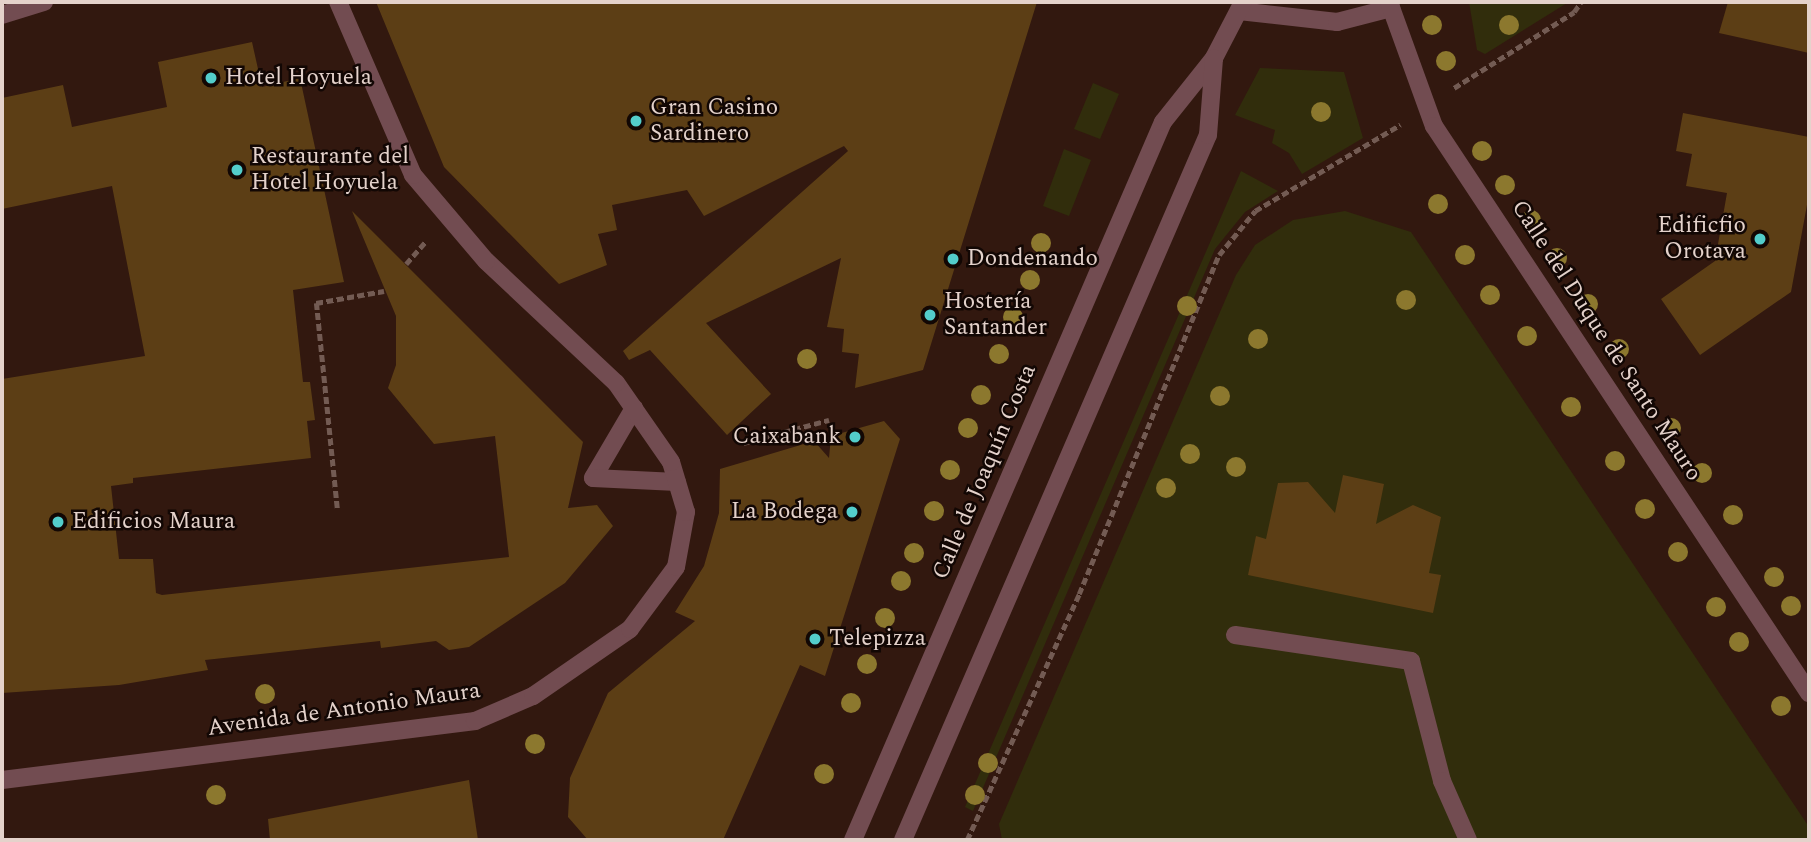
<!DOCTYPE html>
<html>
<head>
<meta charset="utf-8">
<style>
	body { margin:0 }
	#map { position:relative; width:1811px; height:842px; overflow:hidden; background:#32180f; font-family:Spectral,serif }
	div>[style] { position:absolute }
	.green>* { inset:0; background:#312d0c }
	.building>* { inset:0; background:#5c3e15 }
	.path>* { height:4.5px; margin-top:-2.25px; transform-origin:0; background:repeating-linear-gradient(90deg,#735b53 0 7px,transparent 0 10.5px) }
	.lane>* { height:18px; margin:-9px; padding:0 9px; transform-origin:9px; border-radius:9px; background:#724c51 }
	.street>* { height:18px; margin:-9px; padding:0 9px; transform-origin:9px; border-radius:9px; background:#724c51 }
	.trees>* { width:20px; height:20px; margin:-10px; border-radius:50%; background:#8c782e }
	.dots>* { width:19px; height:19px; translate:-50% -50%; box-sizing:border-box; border:4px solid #120704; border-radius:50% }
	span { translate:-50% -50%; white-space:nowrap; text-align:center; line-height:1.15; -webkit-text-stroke:5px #120704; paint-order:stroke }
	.poi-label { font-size:23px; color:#e4d2cb }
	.left { translate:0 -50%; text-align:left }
	.right { translate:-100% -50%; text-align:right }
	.street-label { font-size:23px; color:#e4d2cb }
	.frame { position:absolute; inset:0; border:4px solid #e4d2cb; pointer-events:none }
</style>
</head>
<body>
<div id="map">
	<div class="green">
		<i style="clip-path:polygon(1469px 2px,1567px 2px,1567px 3px,1485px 54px,1477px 50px)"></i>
		<i style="clip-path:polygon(1260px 68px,1344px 72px,1363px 138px,1302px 174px,1289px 153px,1272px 143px,1275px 130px,1235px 115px)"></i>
		<i style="clip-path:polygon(1093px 83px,1119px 94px,1100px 139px,1074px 129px)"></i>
		<i style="clip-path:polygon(1064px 149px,1091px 160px,1069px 216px,1043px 206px)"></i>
		<i style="clip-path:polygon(1241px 171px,1278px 191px,1245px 212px,1215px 249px,973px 811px,965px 807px)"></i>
		<i style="clip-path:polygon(1345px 211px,1411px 232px,1809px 827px,1809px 840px,1002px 840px,999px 824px,1236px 275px,1255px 245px,1293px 220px)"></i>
	</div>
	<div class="building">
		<i style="clip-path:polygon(376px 2px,1037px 2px,923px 370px,855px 388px,859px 354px,842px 352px,844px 329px,827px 327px,841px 258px,706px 323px,771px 394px,727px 435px,650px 350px,629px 360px,623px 351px,848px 151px,844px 146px,704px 216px,687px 190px,612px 205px,617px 230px,598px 234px,607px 265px,559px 284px,444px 167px)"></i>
		<i style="clip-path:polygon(1728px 2px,1809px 2px,1809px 53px,1719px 33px)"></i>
		<i style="clip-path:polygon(252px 42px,262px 87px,300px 78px,344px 282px,293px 290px,303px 382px,310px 382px,315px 420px,307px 421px,311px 458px,133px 478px,133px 483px,111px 486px,119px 559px,153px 559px,156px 593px,162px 595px,509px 557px,495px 436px,434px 444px,388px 388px,396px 365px,396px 316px,352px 211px,583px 442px,568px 508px,597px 505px,613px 526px,565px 583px,469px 647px,449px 650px,436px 641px,381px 648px,380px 641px,205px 660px,208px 670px,119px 685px,2px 693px,2px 379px,145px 356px,112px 186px,2px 209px,2px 98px,63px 85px,72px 127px,167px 107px,158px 62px)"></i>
		<i style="clip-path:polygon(1683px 113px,1809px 137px,1809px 194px,1791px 292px,1700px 355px,1661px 299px,1715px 261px,1727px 193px,1686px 186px,1692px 154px,1676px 151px)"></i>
		<i style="clip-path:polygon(884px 421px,900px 439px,825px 676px,800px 665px,723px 840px,588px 840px,568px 817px,570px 778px,608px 693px,695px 621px,675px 612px,704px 566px,719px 513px,720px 469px,814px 441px,829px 458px,831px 436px)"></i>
		<i style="clip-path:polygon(1343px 475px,1384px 484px,1376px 524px,1413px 505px,1441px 517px,1429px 573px,1441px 575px,1433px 613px,1248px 575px,1256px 536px,1266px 539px,1278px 483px,1308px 482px,1335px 513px)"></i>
		<i style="clip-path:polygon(469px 780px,478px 840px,270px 840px,268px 819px)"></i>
	</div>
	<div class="path">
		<i style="left:1454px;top:88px;width:142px;rotate:-32.3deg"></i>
		<i style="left:1574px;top:12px;width:12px;rotate:-55deg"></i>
		<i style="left:406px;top:264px;width:29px;rotate:-49deg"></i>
		<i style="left:743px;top:443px;width:89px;rotate:-15deg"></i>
		<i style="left:337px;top:508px;width:206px;rotate:-95.8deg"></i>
		<i style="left:316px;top:303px;width:69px;rotate:-10deg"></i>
		<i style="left:967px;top:840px;width:270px;rotate:-65.5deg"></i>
		<i style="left:1079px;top:594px;width:367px;rotate:-67.6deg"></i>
		<i style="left:1219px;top:255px;width:57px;rotate:-50.7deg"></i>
		<i style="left:1255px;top:211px;width:169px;rotate:-30.7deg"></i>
	</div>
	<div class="lane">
		<i style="left:1239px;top:11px;width:99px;rotate:6.4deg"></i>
		<i style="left:1337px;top:22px;width:56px;rotate:-14.5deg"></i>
		<i style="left:1235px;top:635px;width:178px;rotate:8.4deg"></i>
		<i style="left:1411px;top:661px;width:124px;rotate:75.5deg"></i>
		<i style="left:1442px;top:781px;width:64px;rotate:66.2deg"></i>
	</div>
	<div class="street">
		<i style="left:1389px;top:2px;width:132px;rotate:70.1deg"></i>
		<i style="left:1434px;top:126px;width:680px;rotate:56.52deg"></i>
		<i style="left:2px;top:15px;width:44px;rotate:-17.2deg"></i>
		<i style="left:634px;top:408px;width:81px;rotate:120.4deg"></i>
		<i style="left:593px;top:478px;width:84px;rotate:2.7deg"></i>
		<i style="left:2px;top:780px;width:477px;rotate:-7.1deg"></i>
		<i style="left:475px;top:721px;width:63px;rotate:-23.3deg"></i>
		<i style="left:533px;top:696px;width:118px;rotate:-34.6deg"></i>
		<i style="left:630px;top:629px;width:77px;rotate:-53.4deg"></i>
		<i style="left:676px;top:567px;width:56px;rotate:-79.7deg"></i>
		<i style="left:686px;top:512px;width:52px;rotate:-106.7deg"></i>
		<i style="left:671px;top:462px;width:96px;rotate:-124.8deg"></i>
		<i style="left:616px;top:383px;width:178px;rotate:-136.8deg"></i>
		<i style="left:486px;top:261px;width:113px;rotate:-130.3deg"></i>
		<i style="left:413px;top:175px;width:189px;rotate:-113.4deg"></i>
		<i style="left:853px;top:840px;width:782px;rotate:-66.65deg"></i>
		<i style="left:1163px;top:122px;width:82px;rotate:-51.4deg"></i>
		<i style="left:1214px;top:58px;width:63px;rotate:-62.6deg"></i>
		<i style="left:903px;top:840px;width:768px;rotate:-66.61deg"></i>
		<i style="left:1208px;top:135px;width:77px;rotate:-85.5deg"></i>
	</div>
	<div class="trees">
		<i style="left:1432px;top:25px"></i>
		<i style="left:1509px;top:25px"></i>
		<i style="left:1446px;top:61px"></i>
		<i style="left:1321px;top:112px"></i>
		<i style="left:1482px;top:151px"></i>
		<i style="left:1505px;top:185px"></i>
		<i style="left:1438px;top:204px"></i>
		<i style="left:1531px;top:220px"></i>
		<i style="left:1041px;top:243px"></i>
		<i style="left:1465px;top:255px"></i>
		<i style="left:1557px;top:258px"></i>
		<i style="left:1030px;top:280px"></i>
		<i style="left:1490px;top:295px"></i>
		<i style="left:1406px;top:300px"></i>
		<i style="left:1588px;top:304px"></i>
		<i style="left:1187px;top:306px"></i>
		<i style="left:1013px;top:317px"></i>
		<i style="left:1527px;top:336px"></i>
		<i style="left:1258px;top:339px"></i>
		<i style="left:1619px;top:349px"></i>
		<i style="left:999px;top:354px"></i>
		<i style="left:807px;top:359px"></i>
		<i style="left:981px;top:395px"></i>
		<i style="left:1220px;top:396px"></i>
		<i style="left:1571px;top:407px"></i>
		<i style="left:968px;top:428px"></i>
		<i style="left:1671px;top:428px"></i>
		<i style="left:1190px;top:454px"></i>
		<i style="left:1615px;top:461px"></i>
		<i style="left:1236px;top:467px"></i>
		<i style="left:950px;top:470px"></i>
		<i style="left:1702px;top:473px"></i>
		<i style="left:1166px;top:488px"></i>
		<i style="left:1645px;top:509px"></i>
		<i style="left:934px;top:511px"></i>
		<i style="left:1733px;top:515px"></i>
		<i style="left:1678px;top:552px"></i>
		<i style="left:914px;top:553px"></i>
		<i style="left:1774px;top:577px"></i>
		<i style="left:901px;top:581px"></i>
		<i style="left:1791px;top:606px"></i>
		<i style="left:1716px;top:607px"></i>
		<i style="left:885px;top:618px"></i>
		<i style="left:1739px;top:642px"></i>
		<i style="left:867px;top:664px"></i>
		<i style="left:265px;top:694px"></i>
		<i style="left:851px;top:703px"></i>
		<i style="left:1781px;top:706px"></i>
		<i style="left:535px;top:744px"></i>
		<i style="left:988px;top:763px"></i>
		<i style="left:824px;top:774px"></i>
		<i style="left:216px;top:795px"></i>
		<i style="left:975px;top:795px"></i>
	</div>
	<div class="dots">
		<i style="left:211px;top:78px;background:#53cdcb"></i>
		<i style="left:636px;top:121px;background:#53cdcb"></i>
		<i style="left:237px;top:170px;background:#53cdcb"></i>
		<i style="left:1760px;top:239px;background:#53cdcb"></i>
		<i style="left:953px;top:259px;background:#53cdcb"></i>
		<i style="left:930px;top:315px;background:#53cdcb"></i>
		<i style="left:855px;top:437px;background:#53cdcb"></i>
		<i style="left:852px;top:512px;background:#53cdcb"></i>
		<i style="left:58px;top:522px;background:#53cdcb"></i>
		<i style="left:815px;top:639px;background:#53cdcb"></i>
	</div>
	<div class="poi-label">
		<span class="left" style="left:225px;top:78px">Hotel Hoyuela</span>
		<span class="left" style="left:650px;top:121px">Gran Casino<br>Sardinero</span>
		<span class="left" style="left:251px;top:170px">Restaurante del<br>Hotel Hoyuela</span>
		<span class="right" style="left:1746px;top:239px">Edificfio<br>Orotava</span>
		<span class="left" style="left:967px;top:259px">Dondenando</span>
		<span class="left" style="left:944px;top:315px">Hostería<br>Santander</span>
		<span class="right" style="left:841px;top:437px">Caixabank</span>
		<span class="right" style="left:838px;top:512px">La Bodega</span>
		<span class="left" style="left:72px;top:522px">Edificios Maura</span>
		<span class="left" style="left:829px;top:639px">Telepizza</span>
	</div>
	<div class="street-label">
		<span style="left:1606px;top:341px;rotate:57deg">Calle del Duque de Santo Mauro</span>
		<span style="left:985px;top:472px;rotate:-67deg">Calle de Joaquín Costa</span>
		<span style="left:344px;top:710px;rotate:-8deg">Avenida de Antonio Maura</span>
	</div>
	<div class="frame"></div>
</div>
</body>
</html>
